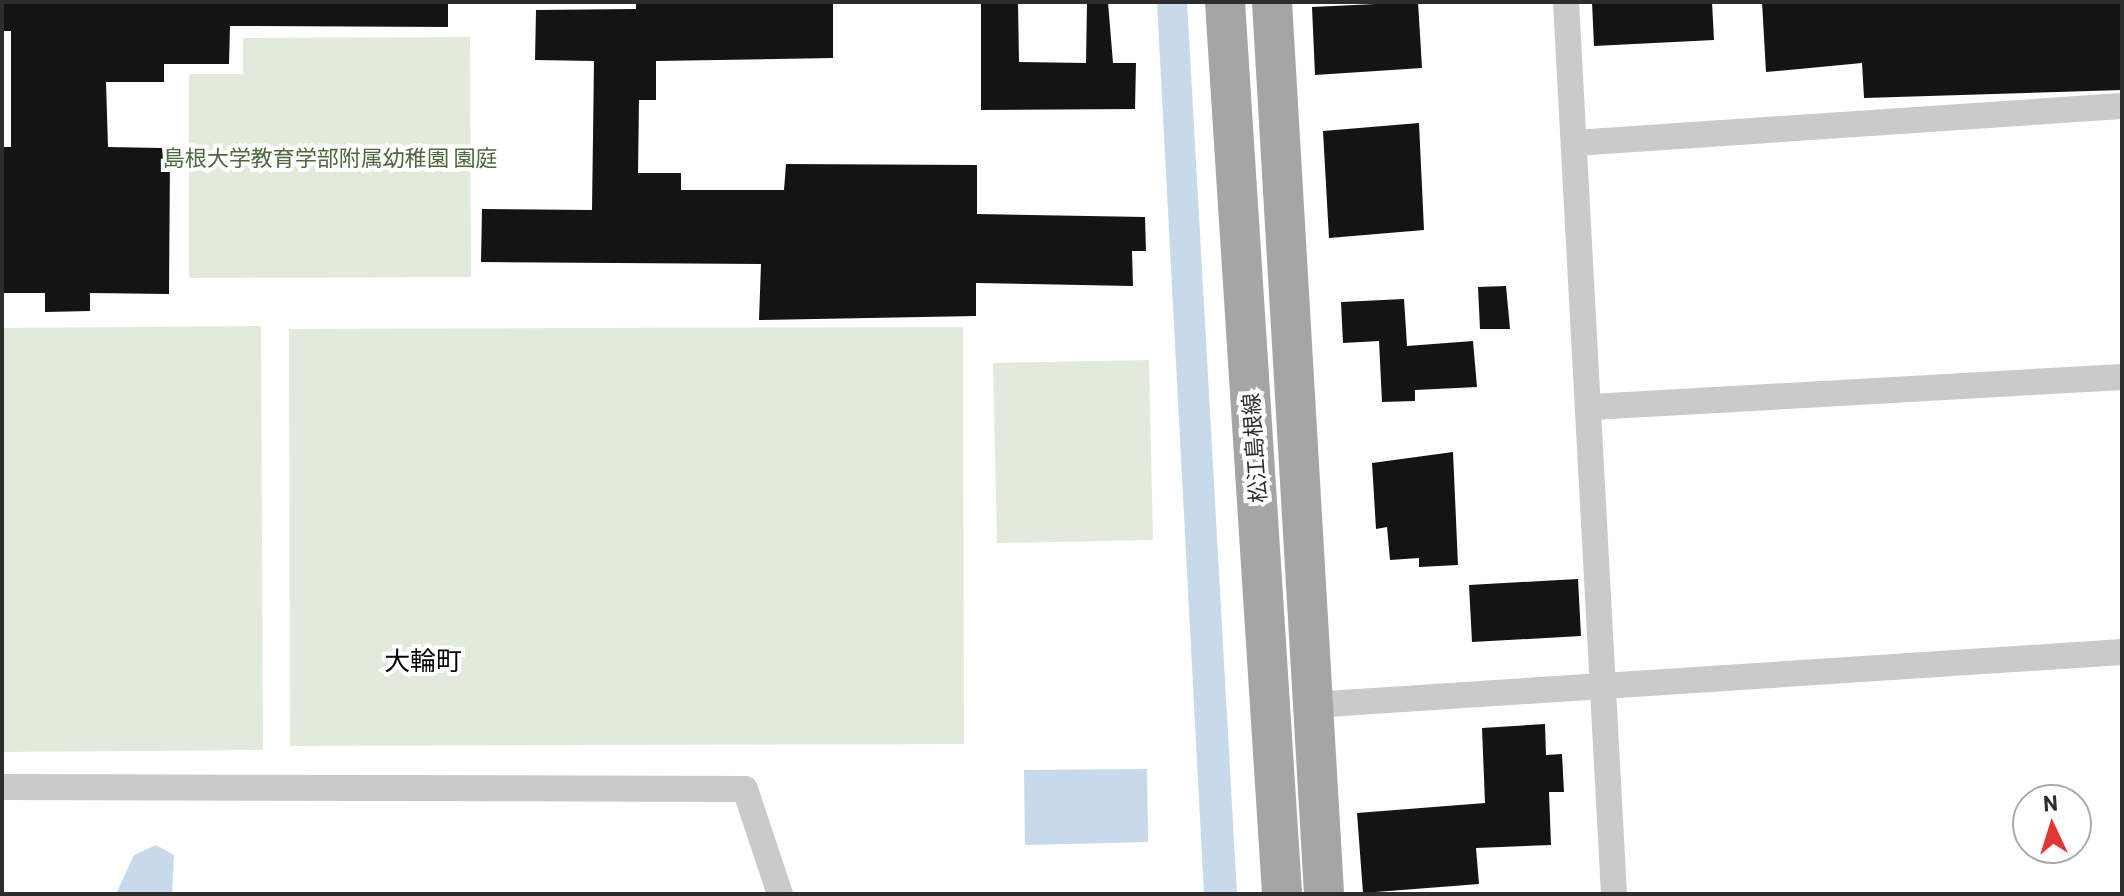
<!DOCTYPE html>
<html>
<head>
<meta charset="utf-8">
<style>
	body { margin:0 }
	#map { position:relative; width:2124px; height:896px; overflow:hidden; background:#fff; font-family:Barlow,"Noto Sans JP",sans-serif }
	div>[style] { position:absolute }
	.green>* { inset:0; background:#e2ebdb }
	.water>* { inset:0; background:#c7d9eb }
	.building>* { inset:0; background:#141414 }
	.street>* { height:26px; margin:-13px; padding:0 13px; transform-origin:13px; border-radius:13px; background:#cacaca }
	.primary>* { height:40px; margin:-20px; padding:0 20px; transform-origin:20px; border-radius:20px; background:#a5a5a5 }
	span { translate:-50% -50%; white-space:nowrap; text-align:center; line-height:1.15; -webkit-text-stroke:8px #fff; paint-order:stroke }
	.park-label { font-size:22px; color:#4c683c }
	.street-label { font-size:22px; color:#2d2d2d }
	.quarter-label { font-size:26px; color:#000 }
	.frame { position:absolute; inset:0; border:4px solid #2d2d2d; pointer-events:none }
	.north { position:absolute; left:2012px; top:784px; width:80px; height:80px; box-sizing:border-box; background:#fff; border:2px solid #ababab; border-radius:50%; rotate:356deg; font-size:22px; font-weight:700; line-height:32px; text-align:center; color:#2d2d2d }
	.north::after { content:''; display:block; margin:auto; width:28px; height:36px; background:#e23632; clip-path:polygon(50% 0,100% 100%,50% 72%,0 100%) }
</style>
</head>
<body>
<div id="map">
	<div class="green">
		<i style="clip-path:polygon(470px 37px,471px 277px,189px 278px,189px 74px,243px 74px,243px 38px)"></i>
		<i style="clip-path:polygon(261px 326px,263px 750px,2px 752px,2px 328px)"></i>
		<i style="clip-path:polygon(963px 327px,964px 744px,290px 746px,289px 329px)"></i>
		<i style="clip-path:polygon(1149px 360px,1153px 540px,997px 543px,993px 363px)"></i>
	</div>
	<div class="water">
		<i style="clip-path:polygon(1157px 2px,1187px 2px,1237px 894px,1204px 894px)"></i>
		<i style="clip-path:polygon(1147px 769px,1148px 842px,1025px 845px,1024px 770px)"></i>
		<i style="clip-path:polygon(156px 845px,174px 855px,172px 894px,116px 894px,134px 855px)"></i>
	</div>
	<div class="building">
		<i style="clip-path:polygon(2px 2px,448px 2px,448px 27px,230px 26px,229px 64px,164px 64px,164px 82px,106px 82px,108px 147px,162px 148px,163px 157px,170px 157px,169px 294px,90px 293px,90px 311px,45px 312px,45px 293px,2px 293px,2px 147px,11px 147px,11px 31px,2px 31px)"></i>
		<i style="clip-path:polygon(636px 2px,833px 2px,833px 58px,656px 61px,656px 100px,639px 100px,638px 173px,681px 173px,681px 190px,784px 190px,786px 164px,977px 165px,977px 214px,1145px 217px,1146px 251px,1132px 251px,1133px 286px,976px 283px,976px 316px,759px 320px,761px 264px,481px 262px,482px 209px,592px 210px,594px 61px,535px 60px,536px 10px,636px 9px)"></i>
		<i style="clip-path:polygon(981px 2px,1018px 2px,1019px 62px,1086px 63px,1087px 2px,1108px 2px,1113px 63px,1136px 63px,1135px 109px,981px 110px)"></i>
		<i style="clip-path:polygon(1418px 2px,1422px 68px,1315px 75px,1312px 7px)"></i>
		<i style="clip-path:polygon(1592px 2px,1712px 2px,1714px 40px,1594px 46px)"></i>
		<i style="clip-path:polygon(1762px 2px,2122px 2px,2122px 90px,1864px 98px,1862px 63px,1766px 72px)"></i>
		<i style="clip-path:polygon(1419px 123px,1424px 230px,1329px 238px,1323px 131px)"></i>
		<i style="clip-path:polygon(1506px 286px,1510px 329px,1480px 329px,1478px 287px)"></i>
		<i style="clip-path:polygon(1404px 299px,1407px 346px,1473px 341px,1477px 387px,1415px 390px,1415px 401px,1382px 402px,1379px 341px,1343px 343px,1341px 302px)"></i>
		<i style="clip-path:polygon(1453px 452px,1458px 565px,1419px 567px,1419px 558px,1390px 560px,1387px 527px,1376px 529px,1372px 463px)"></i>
		<i style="clip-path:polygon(1578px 579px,1581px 636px,1472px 642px,1469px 585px)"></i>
		<i style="clip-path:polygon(1545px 724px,1546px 755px,1562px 754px,1564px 792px,1549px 792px,1551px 845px,1476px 848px,1479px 884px,1363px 893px,1357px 813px,1485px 803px,1482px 728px)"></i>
	</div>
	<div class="street">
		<i style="left:1566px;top:2px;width:893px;rotate:86.92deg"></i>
		<i style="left:1575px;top:143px;width:548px;rotate:-3.87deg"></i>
		<i style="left:1592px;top:407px;width:531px;rotate:-3.24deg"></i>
		<i style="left:1312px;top:705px;width:812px;rotate:-3.74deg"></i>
		<i style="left:2px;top:787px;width:743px;rotate:0.15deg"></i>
		<i style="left:745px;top:789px;width:111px;rotate:71.6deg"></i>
	</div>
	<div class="primary">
		<i style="left:1225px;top:2px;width:894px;rotate:86.34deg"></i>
		<i style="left:1272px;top:2px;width:894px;rotate:86.66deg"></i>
	</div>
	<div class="park-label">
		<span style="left:330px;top:158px">島根大学教育学部附属幼稚園 園庭</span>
	</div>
	<div class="street-label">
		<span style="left:1254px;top:448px;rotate:-94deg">松江島根線</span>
	</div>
	<div class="quarter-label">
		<span style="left:423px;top:660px">大輪町</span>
	</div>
	<div class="frame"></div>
	<div class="north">N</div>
</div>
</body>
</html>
